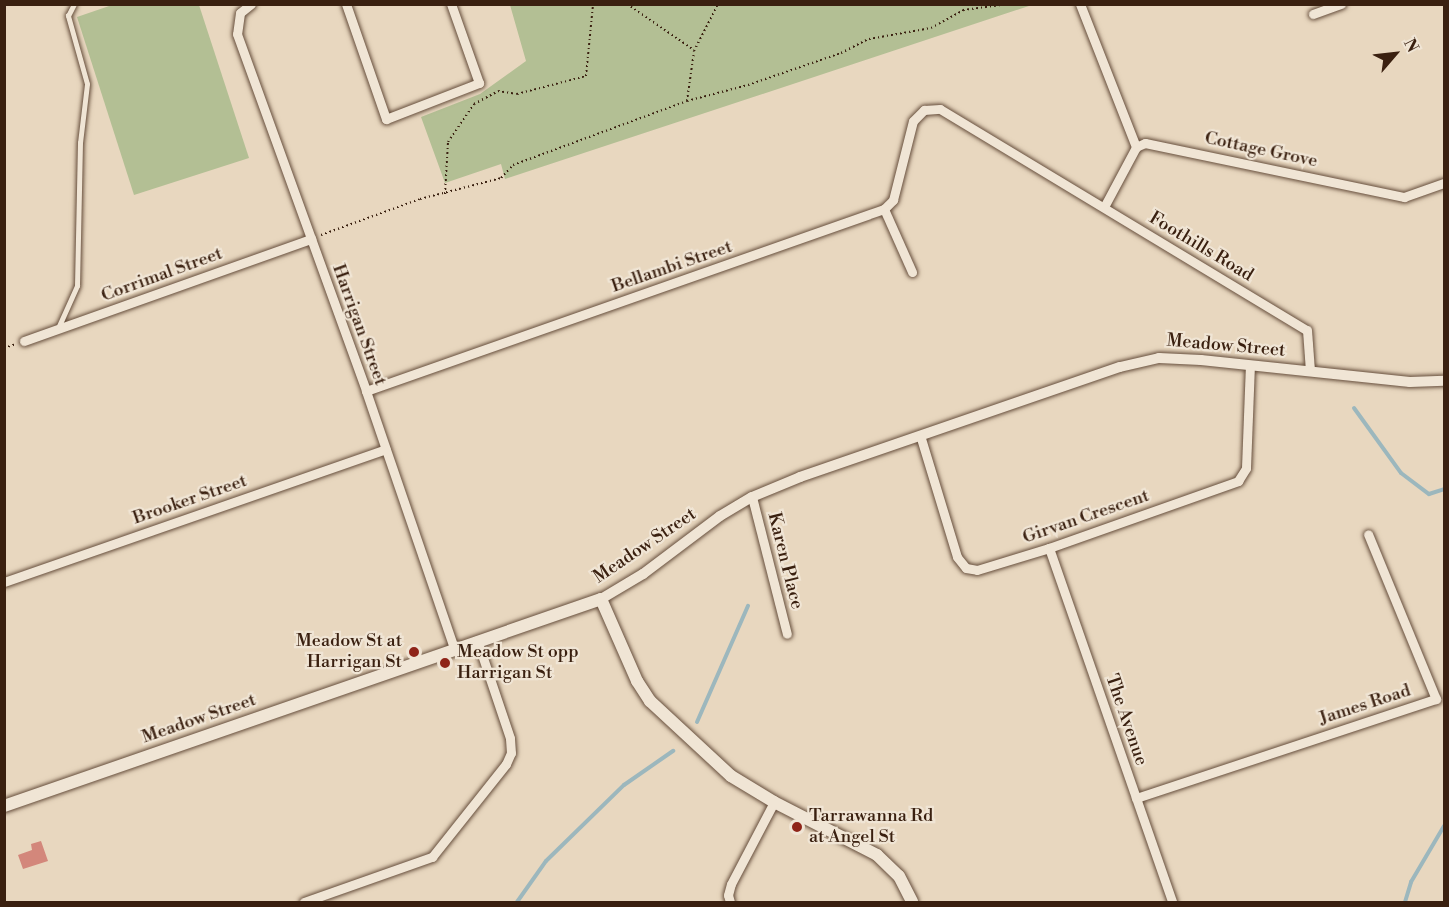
<!DOCTYPE html>
<html>
<head>
<meta charset="utf-8">
<style>
	body { margin:0 }
	#map { position:relative; width:1449px; height:907px; overflow:hidden; background:#e8d7bf; font-family:"Libre Bodoni",serif }
	div>[style] { position:absolute }
	.green>* { inset:0; background:#b3bf94 }
	.stream>* { height:4px; margin:-2px; padding:0 2px; transform-origin:2px; border-radius:2px; background:#9cb7bd }
	.building>* { inset:0; background:#d3877b }
	.path>* { height:2px; margin-top:-1px; transform-origin:0; background:repeating-linear-gradient(90deg,#3a2010 0 1.5px,transparent 0 4.5px) }
	.roads { filter:drop-shadow(0 0 2px #664e3c) drop-shadow(0 0 2px #664e3c) }
	.service>* { height:4.5px; margin:-2.25px; padding:0 2.25px; transform-origin:2.25px; border-radius:2.25px; background:#f0e5d5 }
	.minor>* { height:9px; margin:-4.5px; padding:0 4.5px; transform-origin:4.5px; border-radius:4.5px; background:#f0e5d5 }
	.tertiary>* { height:10px; margin:-5px; padding:0 5px; transform-origin:5px; border-radius:5px; background:#f0e5d5 }
	.secondary>* { height:12px; margin:-6px; padding:0 6px; transform-origin:6px; border-radius:6px; background:#f0e5d5 }
	.dots>* { width:16px; height:16px; translate:-50% -50%; box-sizing:border-box; border:3px solid #f0e5d5; border-radius:50% }
	span { translate:-50% -50%; white-space:nowrap; text-align:center; line-height:1.15; -webkit-text-stroke:4.5px #f0e5d5; paint-order:stroke }
	.street-label { font-size:18px; color:#3a2010 }
	.poi-label { font-size:18px; color:#3a2010 }
	.right { translate:-100% -50%; text-align:right }
	.left { translate:0 -50%; text-align:left }
	.frame { position:absolute; inset:0; border:6px solid #3a2010; pointer-events:none }
	.north { position:absolute; left:1365px; top:24px; width:60px; height:60px; -webkit-text-stroke:4px #f0e5d5; paint-order:stroke; rotate:62deg; font-size:16px; font-weight:700; line-height:24px; text-align:center; color:#3a2010 }
	.north::after { content:''; display:block; margin:auto; width:21px; height:27px; background:#3a2010; clip-path:polygon(50% 0,100% 100%,50% 72%,0 100%) }
</style>
</head>
<body>
<div id="map">
	<div class="green">
		<i style="clip-path:polygon(115px 4px,199px 5px,249px 158px,134px 195px,77px 17px)"></i>
		<i style="clip-path:polygon(510px 5px,510px 4px,1032px 5px,505px 179px,501px 164px,445px 183px,421px 117px,480px 94px,526px 61px)"></i>
	</div>
	<div class="stream">
		<i style="left:1354px;top:408px;width:80px;rotate:54.1deg"></i>
		<i style="left:1401px;top:473px;width:35px;rotate:37deg"></i>
		<i style="left:1429px;top:494px;width:16px;rotate:-18deg"></i>
		<i style="left:697px;top:722px;width:127px;rotate:-66.3deg"></i>
		<i style="left:517px;top:902px;width:50px;rotate:-54.7deg"></i>
		<i style="left:546px;top:861px;width:109px;rotate:-44.3deg"></i>
		<i style="left:624px;top:785px;width:60px;rotate:-34.8deg"></i>
		<i style="left:1405px;top:902px;width:21px;rotate:-73deg"></i>
		<i style="left:1411px;top:882px;width:65px;rotate:-59.5deg"></i>
	</div>
	<div class="building">
		<i style="clip-path:polygon(41px 841px,48px 861px,23px 869px,18px 855px,32px 850px,31px 844px)"></i>
	</div>
	<div class="path">
		<i style="left:627px;top:4px;width:81px;rotate:34.5deg"></i>
		<i style="left:687px;top:101px;width:63px;rotate:-14.7deg"></i>
		<i style="left:748px;top:85px;width:98px;rotate:-19deg"></i>
		<i style="left:841px;top:53px;width:31px;rotate:-27deg"></i>
		<i style="left:869px;top:39px;width:63px;rotate:-10.1deg"></i>
		<i style="left:931px;top:28px;width:37px;rotate:-29deg"></i>
		<i style="left:963px;top:10px;width:46px;rotate:-7.4deg"></i>
		<i style="left:445px;top:194px;width:52px;rotate:-86.7deg"></i>
		<i style="left:448px;top:142px;width:46px;rotate:-55.6deg"></i>
		<i style="left:474px;top:104px;width:27px;rotate:-28deg"></i>
		<i style="left:498px;top:91px;width:19px;rotate:9deg"></i>
		<i style="left:517px;top:94px;width:71px;rotate:-14.6deg"></i>
		<i style="left:586px;top:76px;width:72px;rotate:-84.4deg"></i>
		<i style="left:321px;top:235px;width:105px;rotate:-20deg"></i>
		<i style="left:420px;top:199px;width:84px;rotate:-14.5deg"></i>
		<i style="left:501px;top:178px;width:18px;rotate:-47deg"></i>
		<i style="left:513px;top:165px;width:185px;rotate:-20.2deg"></i>
		<i style="left:687px;top:101px;width:50px;rotate:-82deg"></i>
		<i style="left:694px;top:51px;width:53px;rotate:-62.9deg"></i>
		<i style="left:4px;top:348px;width:13px;rotate:-18deg"></i>
	</div>
	<div class="roads">
		<div class="service">
			<i style="left:59px;top:326px;width:44px;rotate:-65.8deg"></i>
			<i style="left:77px;top:286px;width:143px;rotate:-88.8deg"></i>
			<i style="left:80px;top:143px;width:59px;rotate:-83.2deg"></i>
			<i style="left:87px;top:84px;width:71px;rotate:-105.6deg"></i>
			<i style="left:68px;top:16px;width:13px;rotate:-63deg"></i>
		</div>
		<div class="minor">
			<i style="left:251px;top:4px;width:14px;rotate:141deg"></i>
			<i style="left:240px;top:13px;width:21px;rotate:98deg"></i>
			<i style="left:237px;top:34px;width:380px;rotate:70.1deg"></i>
			<i style="left:366px;top:391px;width:272px;rotate:71.1deg"></i>
			<i style="left:346px;top:4px;width:122px;rotate:70.8deg"></i>
			<i style="left:386px;top:119px;width:100px;rotate:-21.2deg"></i>
			<i style="left:479px;top:83px;width:84px;rotate:-109.5deg"></i>
			<i style="left:1080px;top:4px;width:154px;rotate:68.6deg"></i>
			<i style="left:1313px;top:14px;width:30px;rotate:-20deg"></i>
			<i style="left:1104px;top:207px;width:68px;rotate:-61.9deg"></i>
			<i style="left:1136px;top:147px;width:10px;rotate:-24deg"></i>
			<i style="left:1145px;top:143px;width:265px;rotate:11.8deg"></i>
			<i style="left:1404px;top:197px;width:42px;rotate:-19.3deg"></i>
			<i style="left:884px;top:209px;width:69px;rotate:66deg"></i>
			<i style="left:24px;top:341px;width:305px;rotate:-19.6deg"></i>
			<i style="left:366px;top:391px;width:549px;rotate:-19.36deg"></i>
			<i style="left:884px;top:209px;width:13px;rotate:-45deg"></i>
			<i style="left:893px;top:200px;width:81px;rotate:-75.8deg"></i>
			<i style="left:913px;top:121px;width:16px;rotate:-45deg"></i>
			<i style="left:924px;top:110px;width:16px;rotate:-4deg"></i>
			<i style="left:940px;top:109px;width:428px;rotate:31.1deg"></i>
			<i style="left:1307px;top:330px;width:41px;rotate:85.8deg"></i>
			<i style="left:920px;top:435px;width:127px;rotate:73.1deg"></i>
			<i style="left:957px;top:557px;width:14px;rotate:51deg"></i>
			<i style="left:966px;top:568px;width:11px;rotate:10deg"></i>
			<i style="left:977px;top:570px;width:75px;rotate:-17deg"></i>
			<i style="left:1049px;top:548px;width:201px;rotate:-19.5deg"></i>
			<i style="left:1238px;top:481px;width:15px;rotate:-58deg"></i>
			<i style="left:1246px;top:468px;width:103px;rotate:-87.8deg"></i>
			<i style="left:752px;top:497px;width:141px;rotate:75.7deg"></i>
			<i style="left:1049px;top:548px;width:375px;rotate:70.8deg"></i>
			<i style="left:4px;top:582px;width:404px;rotate:-19.2deg"></i>
			<i style="left:1136px;top:798px;width:316px;rotate:-18.3deg"></i>
			<i style="left:1436px;top:699px;width:178px;rotate:-112.4deg"></i>
			<i style="left:304px;top:902px;width:136px;rotate:-19.4deg"></i>
			<i style="left:432px;top:857px;width:119px;rotate:-51.5deg"></i>
			<i style="left:506px;top:764px;width:12px;rotate:-66deg"></i>
			<i style="left:511px;top:753px;width:15px;rotate:-94deg"></i>
			<i style="left:510px;top:738px;width:103px;rotate:-108.6deg"></i>
			<i style="left:730px;top:902px;width:7px;rotate:-106deg"></i>
			<i style="left:728px;top:895px;width:11px;rotate:-75deg"></i>
			<i style="left:731px;top:884px;width:93px;rotate:-62.3deg"></i>
		</div>
		<div class="tertiary">
			<i style="left:601px;top:599px;width:49px;rotate:-30.8deg"></i>
			<i style="left:643px;top:574px;width:96px;rotate:-37deg"></i>
			<i style="left:720px;top:516px;width:37px;rotate:-31deg"></i>
			<i style="left:752px;top:497px;width:52px;rotate:-22.6deg"></i>
			<i style="left:800px;top:477px;width:338px;rotate:-19deg"></i>
			<i style="left:1120px;top:367px;width:40px;rotate:-13deg"></i>
			<i style="left:1159px;top:358px;width:42px;rotate:2.7deg"></i>
			<i style="left:1201px;top:360px;width:210px;rotate:6deg"></i>
			<i style="left:1410px;top:382px;width:34px;rotate:-2deg"></i>
		</div>
		<div class="secondary">
			<i style="left:4px;top:806px;width:632px;rotate:-19.12deg"></i>
			<i style="left:601px;top:599px;width:90px;rotate:66.3deg"></i>
			<i style="left:637px;top:681px;width:24px;rotate:57deg"></i>
			<i style="left:650px;top:701px;width:110px;rotate:42.8deg"></i>
			<i style="left:731px;top:776px;width:50px;rotate:31.2deg"></i>
			<i style="left:774px;top:802px;width:116px;rotate:27.2deg"></i>
			<i style="left:877px;top:855px;width:30px;rotate:44deg"></i>
			<i style="left:899px;top:876px;width:29px;rotate:63deg"></i>
		</div>
	</div>
	<div class="dots">
		<i style="left:414px;top:652px;background:#8f2418"></i>
		<i style="left:445px;top:663px;background:#8f2418"></i>
		<i style="left:797px;top:827px;background:#8f2418"></i>
	</div>
	<div class="street-label">
		<span style="left:1261px;top:150px;rotate:12deg">Cottage Grove</span>
		<span style="left:1201px;top:247px;rotate:31deg">Foothills Road</span>
		<span style="left:672px;top:267px;rotate:-19deg">Bellambi Street</span>
		<span style="left:162px;top:275px;rotate:-20deg">Corrimal Street</span>
		<span style="left:359px;top:325px;rotate:70deg">Harrigan Street</span>
		<span style="left:1226px;top:346px;rotate:5deg">Meadow Street</span>
		<span style="left:190px;top:500px;rotate:-19deg">Brooker Street</span>
		<span style="left:1086px;top:517px;rotate:-19deg">Girvan Crescent</span>
		<span style="left:645px;top:546px;rotate:-34deg">Meadow Street</span>
		<span style="left:785px;top:561px;rotate:76deg">Karen Place</span>
		<span style="left:1365px;top:705px;rotate:-18deg">James Road</span>
		<span style="left:199px;top:719px;rotate:-19deg">Meadow Street</span>
		<span style="left:1126px;top:720px;rotate:71deg">The Avenue</span>
	</div>
	<div class="poi-label">
		<span class="right" style="left:402px;top:652px">Meadow St at<br>Harrigan St</span>
		<span class="left" style="left:457px;top:663px">Meadow St opp<br>Harrigan St</span>
		<span class="left" style="left:809px;top:827px">Tarrawanna Rd<br>at Angel St</span>
	</div>
	<div class="frame"></div>
	<div class="north">N</div>
</div>
</body>
</html>
